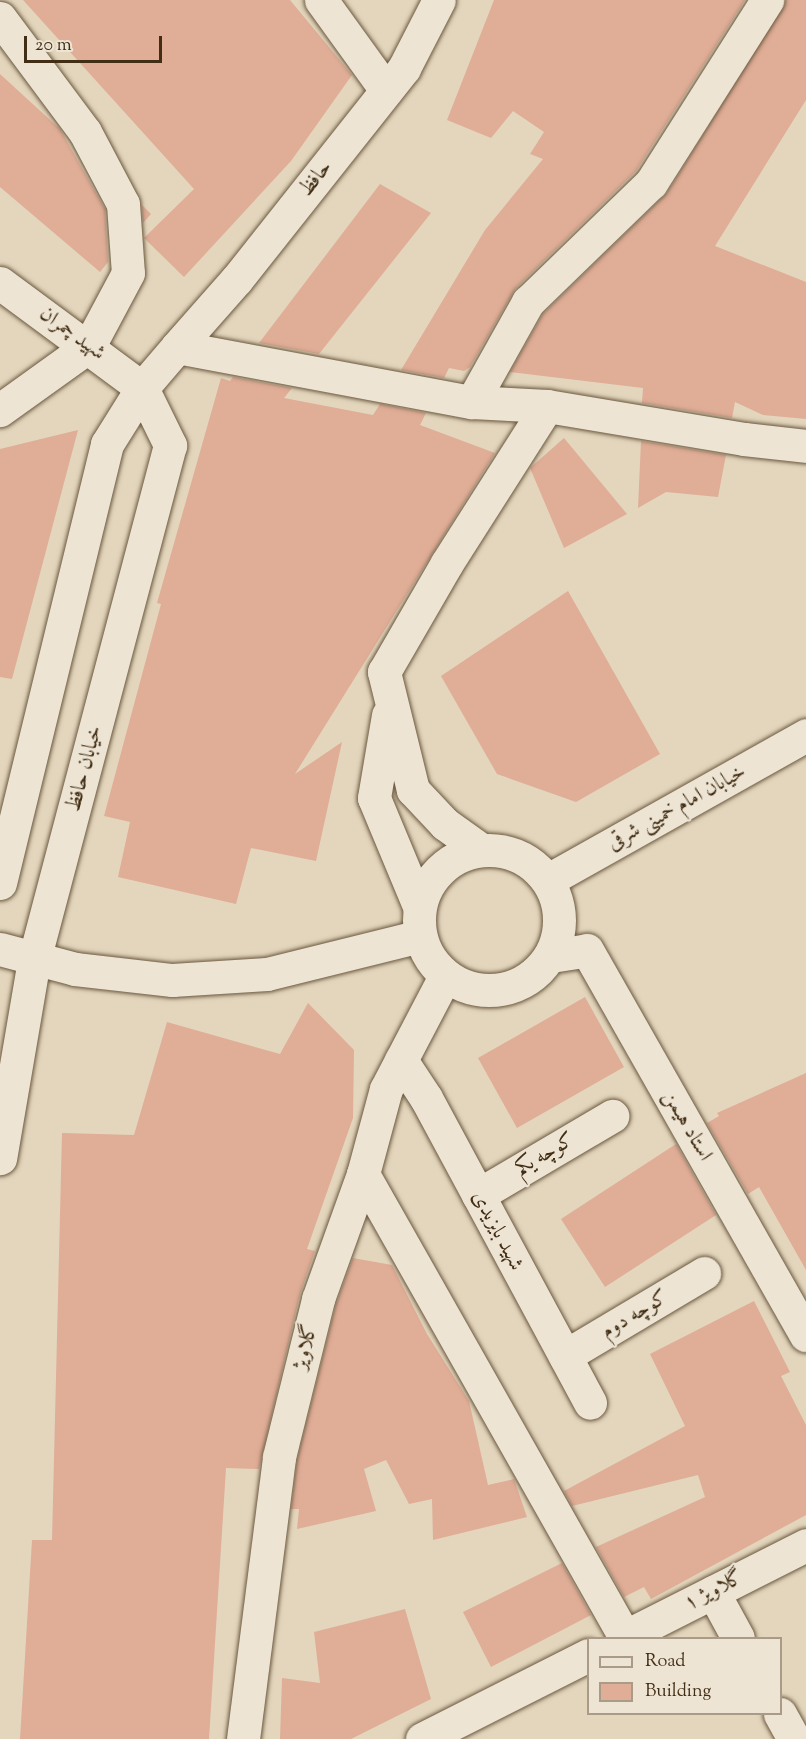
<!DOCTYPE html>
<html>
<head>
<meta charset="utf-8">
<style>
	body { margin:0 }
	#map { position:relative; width:806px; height:1739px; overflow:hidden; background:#e3d6bd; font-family:"Sorts Mill Goudy",Amiri,serif }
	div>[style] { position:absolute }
	.building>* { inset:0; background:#e0ad97 }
	.roads { filter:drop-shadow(0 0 2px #6a583e) drop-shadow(0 0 2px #6a583e) }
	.minor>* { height:33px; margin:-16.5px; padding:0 16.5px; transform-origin:16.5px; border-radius:16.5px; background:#ede4d4 }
	.tertiary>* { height:33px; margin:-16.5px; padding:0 16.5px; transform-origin:16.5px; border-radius:16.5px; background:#ede4d4 }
	.secondary>* { height:33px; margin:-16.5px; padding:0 16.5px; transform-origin:16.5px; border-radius:16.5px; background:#ede4d4 }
	.secondary>.ring { margin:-16.5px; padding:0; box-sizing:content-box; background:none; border:33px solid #ede4d4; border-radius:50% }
	span { translate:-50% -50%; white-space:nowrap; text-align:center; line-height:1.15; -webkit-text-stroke:4.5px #ede4d4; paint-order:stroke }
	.street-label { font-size:21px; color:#422e14 }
	.legend { position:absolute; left:587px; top:1637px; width:195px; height:78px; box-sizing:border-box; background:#ede4d4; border:2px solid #a99b87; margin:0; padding:8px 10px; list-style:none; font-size:18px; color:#422e14 }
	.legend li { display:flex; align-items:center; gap:12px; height:30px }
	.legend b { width:30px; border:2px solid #a99b87 }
	.scale { position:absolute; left:24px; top:36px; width:138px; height:27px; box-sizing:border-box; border:3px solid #422e14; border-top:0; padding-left:8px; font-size:18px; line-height:21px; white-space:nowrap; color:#422e14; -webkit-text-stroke:4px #ede4d4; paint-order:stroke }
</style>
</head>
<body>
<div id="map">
	<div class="building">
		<i style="clip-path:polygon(23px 0,290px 0,352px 75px,291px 161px,184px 277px,144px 238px,194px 189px)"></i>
		<i style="clip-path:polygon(494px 0,745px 0,636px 171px,515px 289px,470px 367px,464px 371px,449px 368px,444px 378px,401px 370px,485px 230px,543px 159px,530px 154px,544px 132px,513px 111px,491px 138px,447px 120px)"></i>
		<i style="clip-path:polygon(786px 0,806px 0,806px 100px,715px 246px,806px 282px,806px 419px,763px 415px,735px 402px,732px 418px,642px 403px,643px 388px,510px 372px,543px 314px,667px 193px)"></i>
		<i style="clip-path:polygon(0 74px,60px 129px,105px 209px,108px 262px,100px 272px,0 187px)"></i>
		<i style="clip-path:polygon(380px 184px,431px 213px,319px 354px,259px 343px)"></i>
		<i style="clip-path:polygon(142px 205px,151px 214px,143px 223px)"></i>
		<i style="clip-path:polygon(233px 377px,292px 388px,284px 398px,373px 415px,380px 404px,426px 413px,420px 425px,495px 453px,295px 774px,342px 742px,316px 861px,251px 848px,236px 904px,118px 877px,130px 822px,104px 816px,161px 604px,157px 603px,221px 378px,230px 381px)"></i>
		<i style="clip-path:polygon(78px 430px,12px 679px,0 677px,0 449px)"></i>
		<i style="clip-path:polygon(564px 438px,627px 514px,564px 548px,530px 468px)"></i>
		<i style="clip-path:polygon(641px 441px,726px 455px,718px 497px,666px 492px,638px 508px)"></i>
		<i style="clip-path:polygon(568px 591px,660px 754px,576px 802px,497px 774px,441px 676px)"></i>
		<i style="clip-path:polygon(585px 997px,624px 1067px,517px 1128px,478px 1058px)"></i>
		<i style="clip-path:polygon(308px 1003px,354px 1050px,353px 1118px,307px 1249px,315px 1251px,300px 1294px,259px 1469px,226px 1468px,209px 1739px,20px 1739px,32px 1540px,52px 1540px,62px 1133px,134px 1135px,167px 1022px,280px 1054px)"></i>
		<i style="clip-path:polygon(806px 1073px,806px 1270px,759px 1187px,748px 1194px,707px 1123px,719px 1116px,717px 1113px)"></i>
		<i style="clip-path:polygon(676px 1144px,716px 1215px,605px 1287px,561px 1219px)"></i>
		<i style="clip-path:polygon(353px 1258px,392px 1265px,427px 1334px,469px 1401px,488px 1485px,514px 1479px,527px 1517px,433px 1540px,432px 1499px,409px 1504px,386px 1460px,364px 1469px,376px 1511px,297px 1529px,299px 1509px,291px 1509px,297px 1460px,336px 1304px)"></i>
		<i style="clip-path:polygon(754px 1301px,790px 1372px,781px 1376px,806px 1425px,806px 1515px,651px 1599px,644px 1587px,624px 1597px,596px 1547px,705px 1497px,698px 1475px,572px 1506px,564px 1491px,685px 1426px,650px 1354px)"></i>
		<i style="clip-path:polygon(562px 1563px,591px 1615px,491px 1667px,463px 1612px)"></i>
		<i style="clip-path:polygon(405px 1609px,431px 1699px,351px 1739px,280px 1739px,282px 1678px,320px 1683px,314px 1632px)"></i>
	</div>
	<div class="roads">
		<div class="minor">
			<i style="left:321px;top:0;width:111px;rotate:54.2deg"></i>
			<i style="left:0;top:18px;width:142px;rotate:53.3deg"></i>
			<i style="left:85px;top:132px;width:81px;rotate:62.2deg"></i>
			<i style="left:123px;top:204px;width:69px;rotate:85.9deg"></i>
			<i style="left:128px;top:273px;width:83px;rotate:118.1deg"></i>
			<i style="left:89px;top:346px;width:110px;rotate:144.3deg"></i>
			<i style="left:177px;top:347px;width:300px;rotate:10.6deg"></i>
			<i style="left:472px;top:402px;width:75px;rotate:3.1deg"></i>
			<i style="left:547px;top:406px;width:200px;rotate:9.5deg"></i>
			<i style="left:744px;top:439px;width:62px;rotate:6.4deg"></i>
			<i style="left:472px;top:402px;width:115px;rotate:-60.8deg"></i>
			<i style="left:528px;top:302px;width:171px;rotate:-44.1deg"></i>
			<i style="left:651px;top:183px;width:217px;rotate:-57.6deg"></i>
			<i style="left:388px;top:715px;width:84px;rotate:99.6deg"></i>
			<i style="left:374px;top:798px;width:117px;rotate:67.4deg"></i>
			<i style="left:480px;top:849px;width:43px;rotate:-144.5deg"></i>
			<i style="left:445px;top:824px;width:47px;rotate:-133.3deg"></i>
			<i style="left:413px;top:790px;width:122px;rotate:-103.8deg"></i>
			<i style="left:384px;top:672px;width:126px;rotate:-60deg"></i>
			<i style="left:447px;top:563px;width:186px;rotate:-57.5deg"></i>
			<i style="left:401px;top:1060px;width:45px;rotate:56.7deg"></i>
			<i style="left:426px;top:1098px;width:346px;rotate:61.7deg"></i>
			<i style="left:363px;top:1174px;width:532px;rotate:60.5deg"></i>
			<i style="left:478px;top:1195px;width:156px;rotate:-30.5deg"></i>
			<i style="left:565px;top:1356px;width:162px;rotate:-30.8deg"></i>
			<i style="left:713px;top:1592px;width:52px;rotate:61.5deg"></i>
			<i style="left:622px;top:1638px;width:206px;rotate:-26.8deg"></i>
			<i style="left:780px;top:1714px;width:29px;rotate:61deg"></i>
			<i style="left:243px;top:1739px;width:284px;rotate:-82.7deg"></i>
			<i style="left:279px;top:1457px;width:163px;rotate:-76.1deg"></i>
			<i style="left:318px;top:1299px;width:133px;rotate:-70.2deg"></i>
			<i style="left:363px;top:1174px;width:88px;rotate:-74.9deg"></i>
			<i style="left:386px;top:1089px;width:127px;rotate:-62.4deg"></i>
			<i style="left:422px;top:1739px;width:186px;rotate:-26.8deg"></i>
		</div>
		<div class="tertiary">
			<i style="left:177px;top:347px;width:91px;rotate:-48.6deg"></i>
			<i style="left:237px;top:279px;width:269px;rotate:-51.6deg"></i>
			<i style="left:404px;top:68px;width:76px;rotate:-62.8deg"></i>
		</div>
		<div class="secondary">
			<i style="left:0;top:283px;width:177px;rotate:36.5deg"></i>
			<i style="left:142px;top:388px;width:64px;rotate:63.8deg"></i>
			<i style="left:170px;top:445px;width:533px;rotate:104.79deg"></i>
			<i style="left:34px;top:960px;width:201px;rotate:99.7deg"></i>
			<i class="ring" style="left:419px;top:850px;width:107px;height:107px"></i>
			<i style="left:548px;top:880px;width:296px;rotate:-29.3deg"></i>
			<i style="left:0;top:883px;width:452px;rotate:-76.3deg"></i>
			<i style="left:107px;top:444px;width:66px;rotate:-58deg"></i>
			<i style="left:142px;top:388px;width:54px;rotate:-49.5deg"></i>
			<i style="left:0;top:949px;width:78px;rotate:14.9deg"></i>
			<i style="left:75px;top:969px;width:98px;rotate:6.5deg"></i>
			<i style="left:172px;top:980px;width:95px;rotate:-3.6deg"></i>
			<i style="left:267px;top:974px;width:158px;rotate:-13.9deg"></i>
			<i style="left:551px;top:956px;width:36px;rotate:-9deg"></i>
			<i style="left:587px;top:950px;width:443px;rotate:60.4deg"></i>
		</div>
	</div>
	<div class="street-label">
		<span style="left:316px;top:179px;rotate:-52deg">حافظ</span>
		<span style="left:72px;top:334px;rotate:36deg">شهید چمران</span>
		<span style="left:85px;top:769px;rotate:-75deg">خیابان حافظ</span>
		<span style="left:677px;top:808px;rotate:-29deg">خیابان امام خمینی شرقی</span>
		<span style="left:687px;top:1126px;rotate:60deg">استاد هیمن</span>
		<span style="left:545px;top:1155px;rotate:-30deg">کوچه یکم</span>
		<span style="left:497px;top:1231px;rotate:62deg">شهید بایزیدی</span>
		<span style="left:635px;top:1315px;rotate:-31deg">کوچه دوم</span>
		<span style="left:306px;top:1347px;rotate:-76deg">گلاویژ</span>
		<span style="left:714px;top:1591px;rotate:-27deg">گلاویژ ۱</span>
	</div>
	<ul class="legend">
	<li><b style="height:8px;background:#ede4d4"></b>Road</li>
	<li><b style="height:16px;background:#e0ad97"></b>Building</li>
	</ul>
	<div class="scale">20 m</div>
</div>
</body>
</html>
